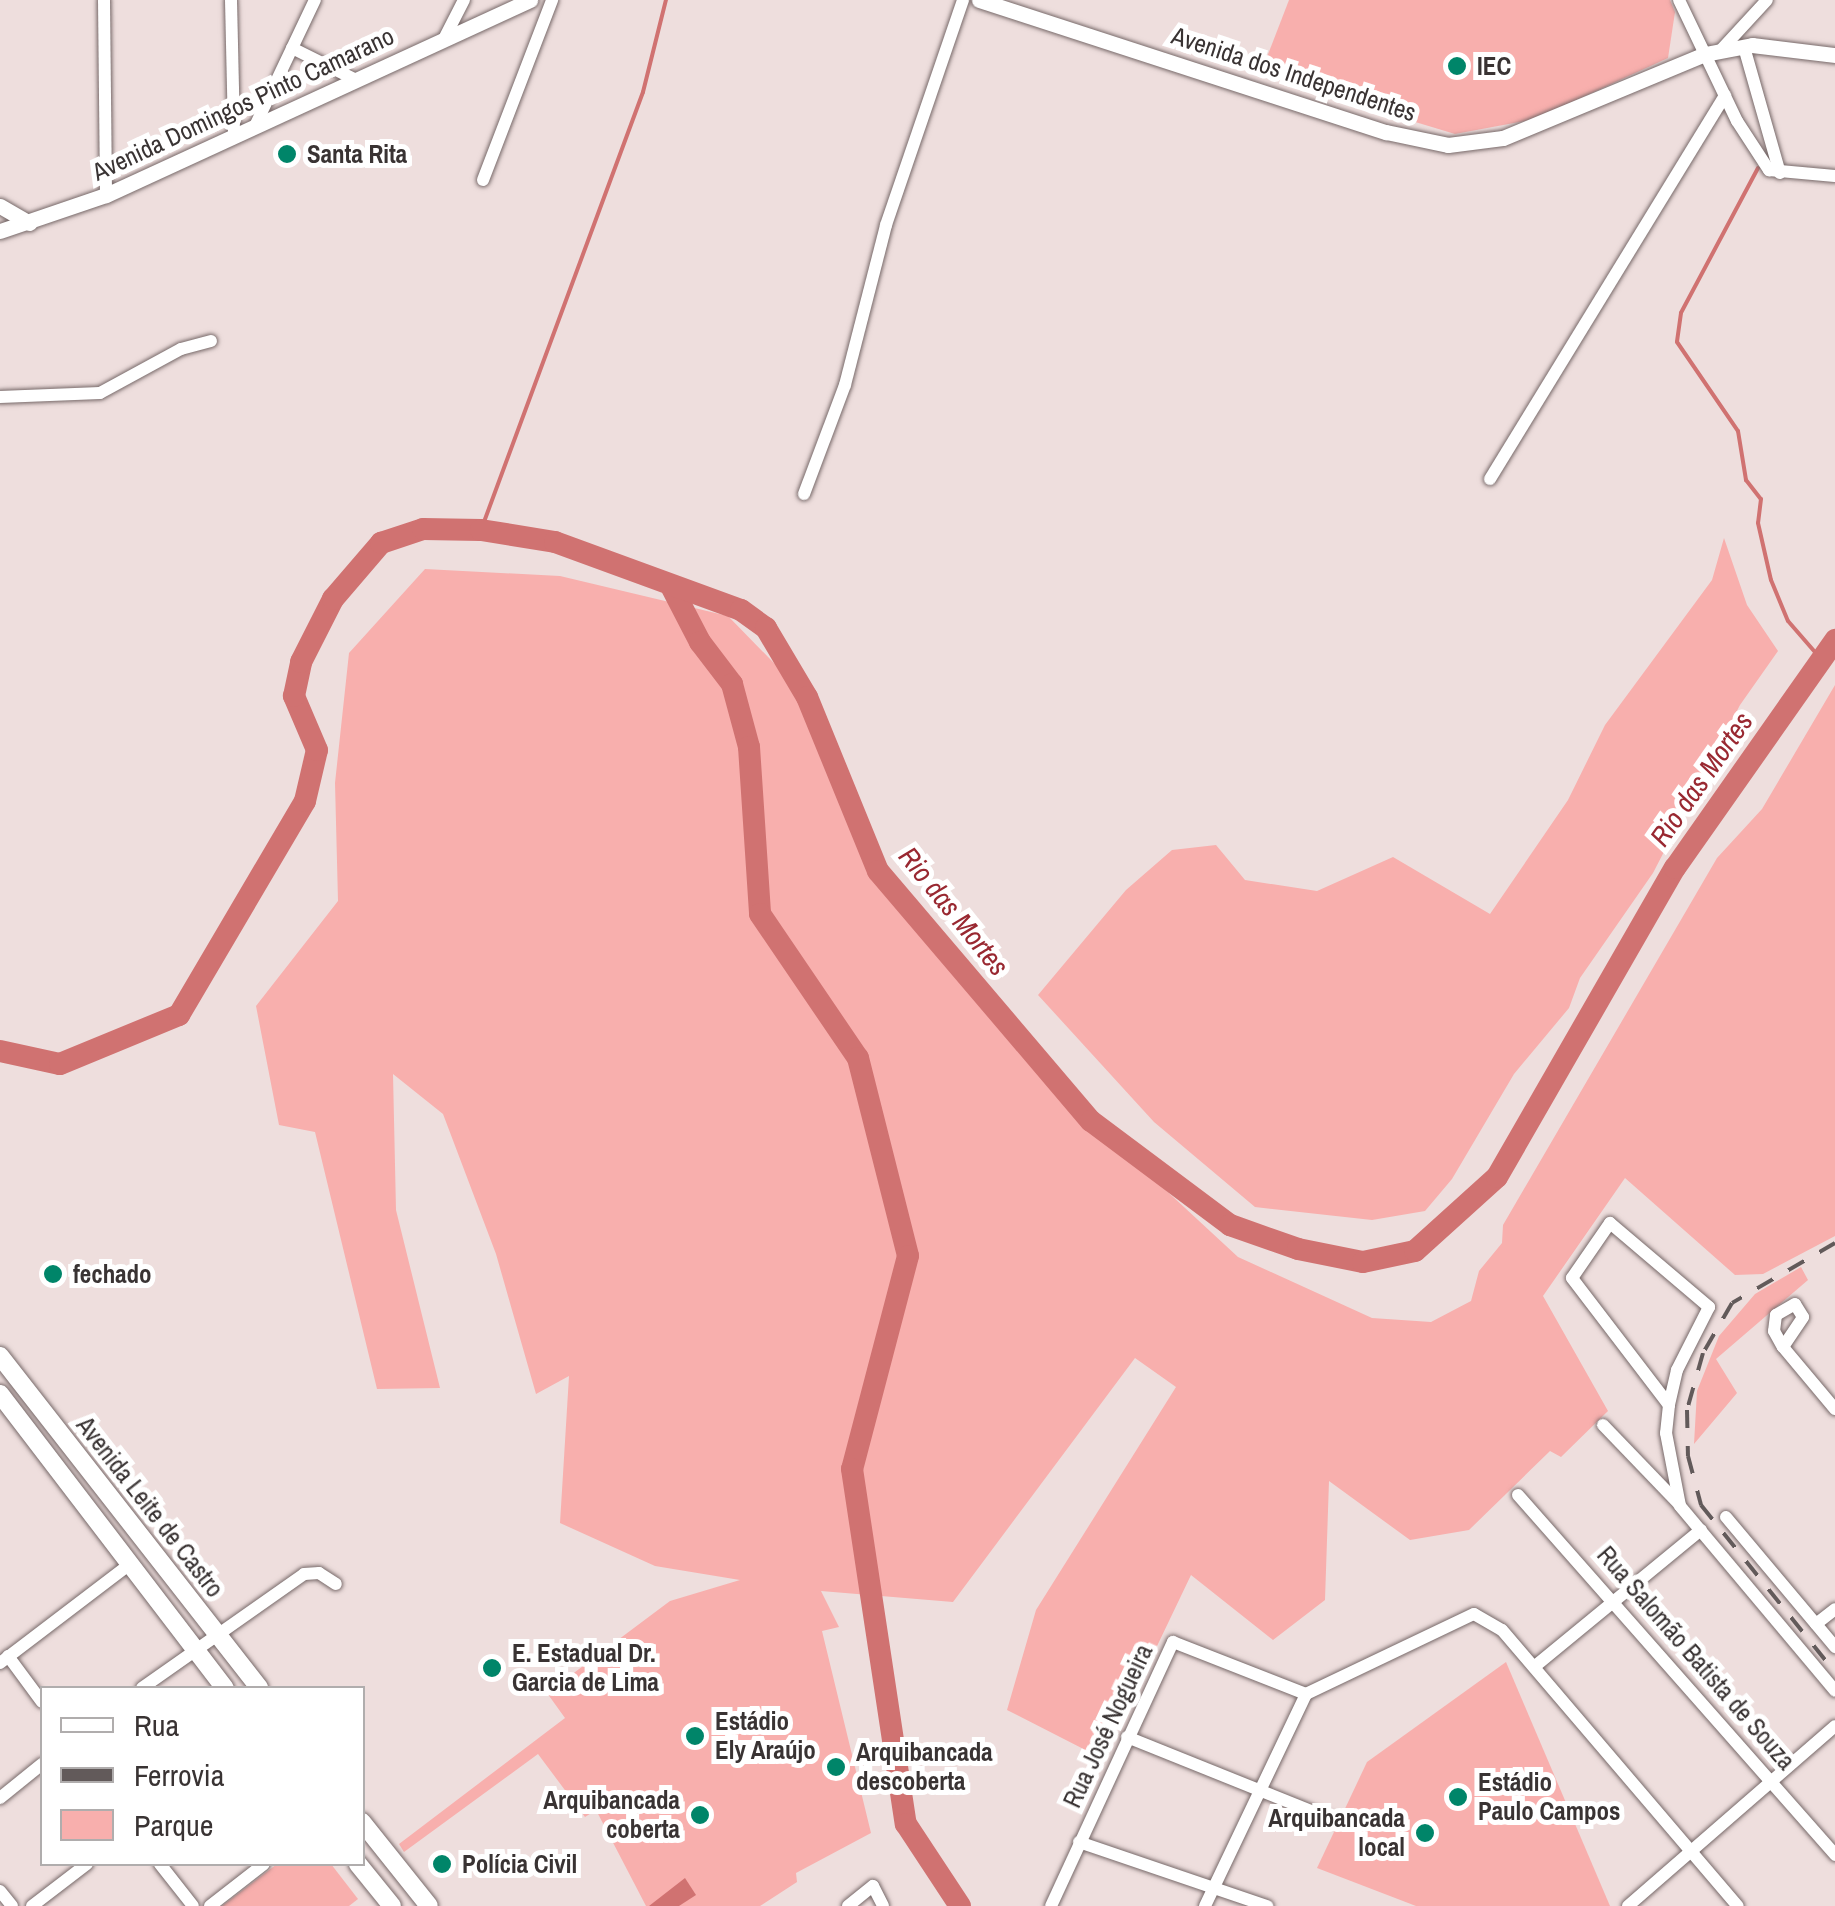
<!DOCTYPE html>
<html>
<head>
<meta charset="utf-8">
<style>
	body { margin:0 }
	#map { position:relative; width:1835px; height:1906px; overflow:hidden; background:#eededd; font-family:"Archivo Narrow",sans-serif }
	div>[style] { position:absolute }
	.green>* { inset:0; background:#f8afad }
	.water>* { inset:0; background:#d07271 }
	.stream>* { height:4px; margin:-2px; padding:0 2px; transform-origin:2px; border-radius:2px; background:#d07271 }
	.river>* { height:22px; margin:-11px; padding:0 11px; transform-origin:11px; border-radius:11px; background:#d07271 }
	.roads { filter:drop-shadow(0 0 2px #776969) drop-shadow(0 0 2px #776969) }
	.minor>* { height:12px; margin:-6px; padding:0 6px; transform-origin:6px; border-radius:6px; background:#fff }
	.major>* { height:15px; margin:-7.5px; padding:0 7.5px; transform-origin:7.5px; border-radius:7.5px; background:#fff }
	.highway>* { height:18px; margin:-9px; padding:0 9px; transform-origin:9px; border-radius:9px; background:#fff }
	.rail>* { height:4px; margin-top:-2px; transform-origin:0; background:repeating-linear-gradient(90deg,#625a5a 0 18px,transparent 0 36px) }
	.dots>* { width:28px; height:28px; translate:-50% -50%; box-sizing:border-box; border:5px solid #fff; border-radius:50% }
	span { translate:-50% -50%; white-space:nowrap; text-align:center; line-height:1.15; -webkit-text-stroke:10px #fff; paint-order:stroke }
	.poi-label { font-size:25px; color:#393333; font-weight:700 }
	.left { translate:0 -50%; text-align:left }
	.right { translate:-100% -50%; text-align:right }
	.street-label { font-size:25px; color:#393333 }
	.water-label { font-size:28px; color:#992831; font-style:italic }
	.legend { position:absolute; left:40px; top:1686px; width:325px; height:180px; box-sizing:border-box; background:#fff; border:2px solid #b0adad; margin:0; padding:12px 18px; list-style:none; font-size:30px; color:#393333 }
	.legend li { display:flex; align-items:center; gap:20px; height:50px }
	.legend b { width:50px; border:2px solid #b0adad }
</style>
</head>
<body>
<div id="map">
	<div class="green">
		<i style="clip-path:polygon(1289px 0,1670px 0,1675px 12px,1668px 58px,1535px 119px,1455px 134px,1260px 75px)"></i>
		<i style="clip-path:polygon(1724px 538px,1747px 605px,1778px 651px,1740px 705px,1653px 873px,1580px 978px,1569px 1008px,1514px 1074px,1452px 1179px,1425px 1211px,1372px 1220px,1255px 1207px,1154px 1122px,1038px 995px,1126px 890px,1172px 850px,1216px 845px,1245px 880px,1317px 891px,1393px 857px,1490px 914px,1568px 800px,1605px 725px,1712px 580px)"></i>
		<i style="clip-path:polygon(425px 569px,560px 576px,728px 616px,807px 697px,878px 871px,1091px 1121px,1238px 1257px,1372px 1318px,1431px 1322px,1471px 1301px,1479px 1271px,1502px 1243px,1503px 1225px,1717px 858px,1762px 809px,1835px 685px,1835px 1236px,1763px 1274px,1735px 1275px,1625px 1178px,1543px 1296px,1608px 1411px,1561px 1457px,1550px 1451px,1469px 1530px,1410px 1540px,1329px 1481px,1325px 1600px,1273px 1640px,1191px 1575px,1103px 1759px,1007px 1710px,1036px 1610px,1176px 1387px,1135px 1358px,953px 1602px,821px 1591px,839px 1627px,822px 1631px,871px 1833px,796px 1873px,797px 1882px,760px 1906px,646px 1906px,596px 1810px,585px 1817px,538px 1754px,404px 1852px,399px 1844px,565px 1718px,547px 1693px,670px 1601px,740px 1580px,655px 1566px,560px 1523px,569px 1376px,536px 1394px,496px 1254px,443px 1114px,393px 1074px,396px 1210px,440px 1388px,377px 1389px,315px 1132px,279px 1125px,256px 1006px,338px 901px,335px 783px,349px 653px)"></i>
		<i style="clip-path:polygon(1801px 1267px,1808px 1280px,1716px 1359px,1737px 1393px,1694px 1444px,1697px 1391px,1719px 1336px,1755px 1294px)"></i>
		<i style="clip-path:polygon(1506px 1662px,1610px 1906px,1416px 1906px,1317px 1868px,1367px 1762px)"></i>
		<i style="clip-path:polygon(277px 1864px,331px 1864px,358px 1899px,349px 1906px,222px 1906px)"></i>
	</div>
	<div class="water">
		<i style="clip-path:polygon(685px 1878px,696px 1895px,679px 1906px,649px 1906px)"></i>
	</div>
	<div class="stream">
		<i style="left:1758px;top:168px;width:164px;rotate:118deg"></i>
		<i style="left:1681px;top:313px;width:29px;rotate:98deg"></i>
		<i style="left:1677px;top:342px;width:108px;rotate:55.6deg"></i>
		<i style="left:1738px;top:431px;width:50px;rotate:80.7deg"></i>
		<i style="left:1746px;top:480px;width:24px;rotate:52deg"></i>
		<i style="left:1761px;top:499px;width:24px;rotate:97deg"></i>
		<i style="left:1758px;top:523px;width:58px;rotate:77.2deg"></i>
		<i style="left:1771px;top:580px;width:44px;rotate:67.5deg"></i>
		<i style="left:1788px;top:621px;width:50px;rotate:49deg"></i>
		<i style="left:481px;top:530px;width:467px;rotate:-69.7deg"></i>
		<i style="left:643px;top:92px;width:95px;rotate:-76deg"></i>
	</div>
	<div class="river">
		<i style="left:672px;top:588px;width:61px;rotate:62.6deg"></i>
		<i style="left:700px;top:642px;width:53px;rotate:52.7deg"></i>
		<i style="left:732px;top:684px;width:65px;rotate:74.9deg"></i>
		<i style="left:749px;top:747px;width:167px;rotate:86.2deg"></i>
		<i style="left:760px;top:914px;width:174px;rotate:55.8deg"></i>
		<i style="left:858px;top:1058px;width:204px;rotate:75.8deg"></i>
		<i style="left:908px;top:1256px;width:220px;rotate:104.7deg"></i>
		<i style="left:852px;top:1469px;width:359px;rotate:81.4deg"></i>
		<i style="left:906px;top:1824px;width:98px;rotate:56.6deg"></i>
		<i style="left:0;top:1051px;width:61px;rotate:12.2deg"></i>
		<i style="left:60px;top:1064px;width:129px;rotate:-22.4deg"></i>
		<i style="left:179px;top:1015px;width:248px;rotate:-59.5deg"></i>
		<i style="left:305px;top:801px;width:52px;rotate:-76.8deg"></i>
		<i style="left:317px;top:750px;width:59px;rotate:-113.1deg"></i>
		<i style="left:294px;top:696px;width:35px;rotate:-78deg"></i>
		<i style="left:301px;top:662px;width:71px;rotate:-63.1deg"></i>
		<i style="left:333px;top:599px;width:74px;rotate:-49.4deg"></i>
		<i style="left:381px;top:543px;width:44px;rotate:-18.4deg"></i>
		<i style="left:423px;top:529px;width:58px;rotate:1deg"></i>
		<i style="left:481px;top:530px;width:75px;rotate:9.2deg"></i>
		<i style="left:555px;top:542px;width:198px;rotate:20.1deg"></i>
		<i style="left:741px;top:610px;width:31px;rotate:36deg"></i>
		<i style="left:766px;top:628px;width:80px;rotate:59.3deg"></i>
		<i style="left:807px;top:697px;width:188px;rotate:67.8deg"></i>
		<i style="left:878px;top:871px;width:328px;rotate:49.6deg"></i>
		<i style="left:1091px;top:1121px;width:174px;rotate:36.8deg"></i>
		<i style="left:1230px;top:1225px;width:72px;rotate:19.4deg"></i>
		<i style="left:1298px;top:1249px;width:66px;rotate:11.3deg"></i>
		<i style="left:1363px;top:1262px;width:53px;rotate:-11.9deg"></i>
		<i style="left:1415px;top:1251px;width:110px;rotate:-42.1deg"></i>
		<i style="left:1497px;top:1177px;width:357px;rotate:-60.1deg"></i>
		<i style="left:1675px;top:868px;width:279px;rotate:-54.9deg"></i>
	</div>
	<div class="roads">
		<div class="minor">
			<i style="left:104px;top:0;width:195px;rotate:89.4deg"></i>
			<i style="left:231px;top:0;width:137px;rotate:88.7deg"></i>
			<i style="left:1679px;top:0;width:134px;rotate:64.4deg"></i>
			<i style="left:1737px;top:121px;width:59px;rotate:56.9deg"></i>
			<i style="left:1769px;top:170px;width:66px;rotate:5.2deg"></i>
			<i style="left:444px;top:39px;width:44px;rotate:-62.9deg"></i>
			<i style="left:1744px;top:47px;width:131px;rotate:74.1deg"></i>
			<i style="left:292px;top:48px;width:72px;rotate:26.6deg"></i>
			<i style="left:1720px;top:51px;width:69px;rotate:-47.3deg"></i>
			<i style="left:256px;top:124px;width:137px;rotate:-64.6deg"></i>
			<i style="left:483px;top:180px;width:193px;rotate:-69deg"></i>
			<i style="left:0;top:397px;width:100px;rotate:-2.3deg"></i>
			<i style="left:100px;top:393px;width:92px;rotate:-28.5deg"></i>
			<i style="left:181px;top:349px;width:31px;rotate:-15deg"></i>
			<i style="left:1490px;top:479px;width:450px;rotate:-58.5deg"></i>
			<i style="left:804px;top:494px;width:116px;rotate:-69.4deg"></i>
			<i style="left:845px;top:385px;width:165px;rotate:-75.6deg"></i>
			<i style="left:886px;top:225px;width:238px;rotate:-71.1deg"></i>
			<i style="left:1783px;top:1347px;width:36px;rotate:-56deg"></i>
			<i style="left:1803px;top:1317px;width:15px;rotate:-122deg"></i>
			<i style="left:1795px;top:1304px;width:22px;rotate:150deg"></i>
			<i style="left:1776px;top:1315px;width:16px;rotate:97deg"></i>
			<i style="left:1774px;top:1331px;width:18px;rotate:61deg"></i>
			<i style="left:1783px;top:1347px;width:81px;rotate:50deg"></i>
			<i style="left:1669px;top:1405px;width:160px;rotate:-127.4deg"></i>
			<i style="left:1572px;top:1278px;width:67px;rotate:-55.4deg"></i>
			<i style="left:1610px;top:1223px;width:130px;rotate:40.3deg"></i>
			<i style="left:1709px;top:1307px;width:71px;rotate:116.9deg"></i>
			<i style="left:1677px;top:1370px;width:36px;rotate:103deg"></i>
			<i style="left:1669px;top:1405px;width:28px;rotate:96deg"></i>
			<i style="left:1666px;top:1433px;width:74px;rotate:79.1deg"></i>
			<i style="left:1680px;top:1506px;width:241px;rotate:50deg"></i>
			<i style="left:1603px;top:1425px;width:110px;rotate:46.1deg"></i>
			<i style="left:1518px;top:1495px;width:480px;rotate:48.6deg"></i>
			<i style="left:1726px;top:1517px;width:170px;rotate:50deg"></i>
			<i style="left:1816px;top:1624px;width:24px;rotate:-38deg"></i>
			<i style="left:8px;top:1656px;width:57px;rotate:53.5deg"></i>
			<i style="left:0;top:1663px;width:163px;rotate:-37.3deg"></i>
			<i style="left:1534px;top:1667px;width:216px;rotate:-39.4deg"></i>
			<i style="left:142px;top:1688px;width:198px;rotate:-35.1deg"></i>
			<i style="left:304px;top:1574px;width:15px;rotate:-4deg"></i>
			<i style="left:319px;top:1573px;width:20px;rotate:33deg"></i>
			<i style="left:1127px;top:1737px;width:220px;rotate:21.9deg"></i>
			<i style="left:0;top:1798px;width:54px;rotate:-39deg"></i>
			<i style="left:1079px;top:1842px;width:199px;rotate:18.8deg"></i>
			<i style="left:160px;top:1864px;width:53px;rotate:51.8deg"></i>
			<i style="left:0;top:1891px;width:19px;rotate:51deg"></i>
			<i style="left:32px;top:1906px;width:69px;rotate:-37.4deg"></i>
			<i style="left:210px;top:1906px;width:68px;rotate:-37.9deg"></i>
			<i style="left:848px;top:1906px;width:32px;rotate:-39deg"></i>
			<i style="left:873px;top:1886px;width:22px;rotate:63deg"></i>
			<i style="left:1051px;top:1906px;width:291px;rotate:-65.2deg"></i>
			<i style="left:1173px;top:1642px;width:143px;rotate:21.4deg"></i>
			<i style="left:1205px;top:1906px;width:235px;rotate:-64.5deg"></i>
			<i style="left:1306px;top:1694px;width:186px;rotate:-25.5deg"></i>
			<i style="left:1474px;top:1614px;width:32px;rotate:30deg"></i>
			<i style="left:1502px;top:1630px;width:363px;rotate:49.5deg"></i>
			<i style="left:1628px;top:1906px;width:274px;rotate:-41deg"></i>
		</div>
		<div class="major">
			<i style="left:979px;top:0;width:428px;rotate:18deg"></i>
			<i style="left:1386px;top:132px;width:63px;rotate:11.8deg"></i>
			<i style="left:1448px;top:145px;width:55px;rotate:-7.3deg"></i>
			<i style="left:1503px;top:138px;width:219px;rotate:-22.6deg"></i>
			<i style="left:1705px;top:54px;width:48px;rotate:-10.8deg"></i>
			<i style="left:1752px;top:45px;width:84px;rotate:6.9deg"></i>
			<i style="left:0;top:206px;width:34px;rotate:30deg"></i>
			<i style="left:0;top:231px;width:112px;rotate:-18.8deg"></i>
			<i style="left:106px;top:195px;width:467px;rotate:-24.7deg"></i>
		</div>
		<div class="highway">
			<i style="left:0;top:1356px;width:421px;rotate:52deg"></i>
			<i style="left:0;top:1394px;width:370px;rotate:52.6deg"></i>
			<i style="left:362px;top:1822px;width:107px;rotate:51.4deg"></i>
			<i style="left:358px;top:1864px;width:54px;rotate:51deg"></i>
		</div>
	</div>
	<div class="rail">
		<i style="left:1835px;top:1243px;width:119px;rotate:149.8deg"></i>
		<i style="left:1732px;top:1303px;width:58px;rotate:120.1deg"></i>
		<i style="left:1703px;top:1353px;width:59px;rotate:105.7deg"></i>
		<i style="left:1687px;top:1410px;width:46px;rotate:88.8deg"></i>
		<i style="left:1688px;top:1456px;width:51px;rotate:75.1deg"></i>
		<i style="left:1701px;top:1505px;width:214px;rotate:51.3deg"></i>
	</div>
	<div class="dots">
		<i style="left:1457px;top:66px;background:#008569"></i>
		<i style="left:287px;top:154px;background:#008569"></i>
		<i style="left:53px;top:1274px;background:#008569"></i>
		<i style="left:492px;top:1668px;background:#008569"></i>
		<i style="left:695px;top:1736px;background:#008569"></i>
		<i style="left:836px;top:1767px;background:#008569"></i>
		<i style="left:1458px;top:1797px;background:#008569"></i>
		<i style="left:700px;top:1815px;background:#008569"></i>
		<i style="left:1425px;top:1833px;background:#008569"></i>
		<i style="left:442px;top:1864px;background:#008569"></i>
	</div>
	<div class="poi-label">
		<span class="left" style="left:1477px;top:66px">IEC</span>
		<span class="left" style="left:307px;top:154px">Santa Rita</span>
		<span class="left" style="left:73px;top:1274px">fechado</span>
		<span class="left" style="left:512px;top:1668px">E. Estadual Dr.<br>Garcia de Lima</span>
		<span class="left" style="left:715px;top:1736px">Estádio<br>Ely Araújo</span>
		<span class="left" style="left:856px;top:1767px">Arquibancada<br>descoberta</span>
		<span class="left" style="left:1478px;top:1797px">Estádio<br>Paulo Campos</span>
		<span class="right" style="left:680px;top:1815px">Arquibancada<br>coberta</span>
		<span class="right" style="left:1405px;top:1833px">Arquibancada<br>local</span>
		<span class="left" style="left:462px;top:1864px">Polícia Civil</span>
	</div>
	<div class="street-label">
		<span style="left:1294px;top:74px;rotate:18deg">Avenida dos Independentes</span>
		<span style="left:243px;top:104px;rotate:-25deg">Avenida Domingos Pinto Camarano</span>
		<span style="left:150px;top:1507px;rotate:52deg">Avenida Leite de Castro</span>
		<span style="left:1696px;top:1658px;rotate:49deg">Rua Salomão Batista de Souza</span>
		<span style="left:1108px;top:1726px;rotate:-65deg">Rua José Nogueira</span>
	</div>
	<div class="water-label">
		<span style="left:1701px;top:779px;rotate:-55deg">Rio das Mortes</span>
		<span style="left:954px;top:911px;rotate:51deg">Rio das Mortes</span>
	</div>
	<ul class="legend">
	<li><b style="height:12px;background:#fff"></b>Rua</li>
	<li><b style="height:12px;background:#625a5a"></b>Ferrovia</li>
	<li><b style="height:28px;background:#f8afad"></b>Parque</li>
	</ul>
</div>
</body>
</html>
